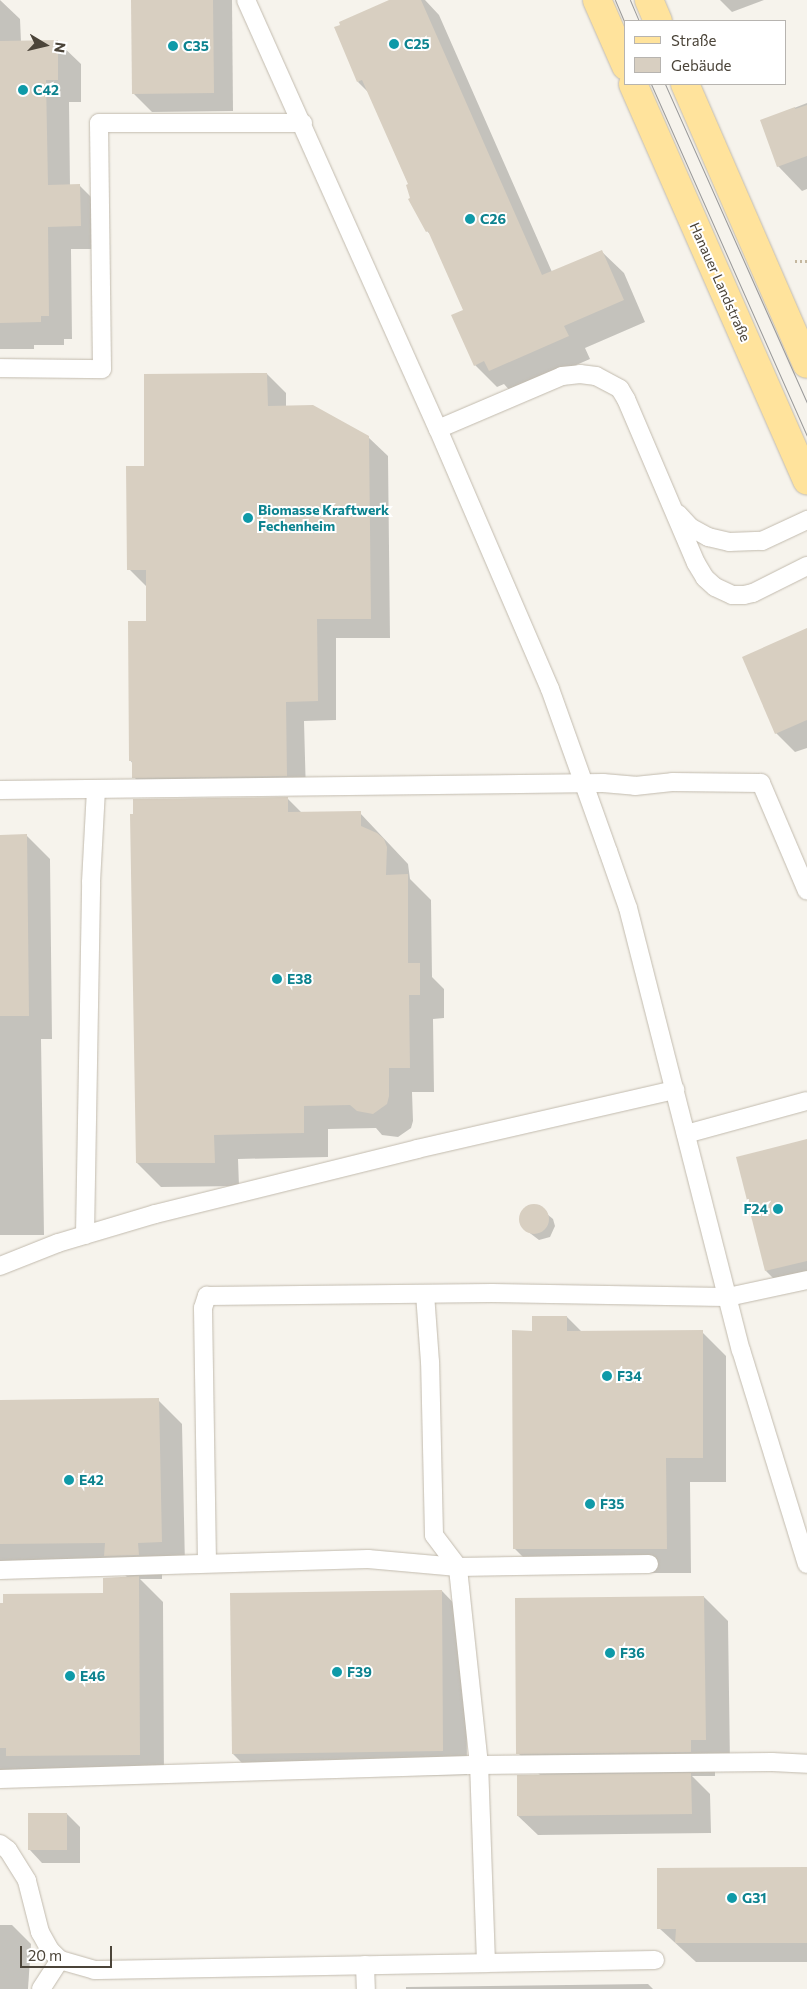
<!DOCTYPE html>
<html>
<head>
<meta charset="utf-8">
<style>
	body { margin:0 }
	#map { position:relative; width:807px; height:1989px; overflow:hidden; background:#f6f3ec; font-family:Commissioner,sans-serif }
	div>[style] { position:absolute }
	.shadow>* { inset:0; background:#0003 }
	.building>* { inset:0; background:#d8cfc1 }
	.round { border-radius:50% }
	.path>* { height:3px; margin-top:-1.5px; transform-origin:0; background:repeating-linear-gradient(90deg,#c4b79f 0 2.5px,transparent 0 5px) }
	.roads { filter:drop-shadow(0 0 1px #c2bbae) drop-shadow(0 0 1px #c2bbae) }
	.lane>* { height:18px; margin:-9px; padding:0 9px; transform-origin:9px; border-radius:9px; background:#fff }
	.primary>* { height:28px; margin:-14px; padding:0 14px; transform-origin:14px; border-radius:14px; background:#ffe39c }
	.tram>* { height:1px; margin:-0.5px; padding:0 0.5px; transform-origin:0.5px; border-radius:0.5px; background:#9a9a9a }
	.dots>* { width:14px; height:14px; translate:-50% -50%; box-sizing:border-box; border:2px solid #fff; border-radius:50% }
	span { translate:-50% -50%; white-space:nowrap; text-align:center; line-height:1.15; -webkit-text-stroke:4px #fff; paint-order:stroke }
	.culture-label { font-size:14px; color:#0d838f; font-weight:700 }
	.left { translate:0 -50%; text-align:left }
	.right { translate:-100% -50%; text-align:right }
	.street-label { font-size:14px; color:#4b4439 }
	.legend { position:absolute; left:624px; top:20px; width:162px; height:65px; box-sizing:border-box; background:#fff; border:1px solid #b7b4b0; margin:0; padding:6px 9px; list-style:none; font-size:15px; color:#4b4439 }
	.legend li { display:flex; align-items:center; gap:10px; height:25px }
	.legend b { width:25px; border:1px solid #b7b4b0 }
	.north { position:absolute; left:20px; top:20px; width:50px; height:50px; -webkit-text-stroke:4px #fff; paint-order:stroke; rotate:99deg; font-size:14px; font-weight:700; line-height:20px; text-align:center; color:#4b4439 }
	.north::after { content:''; display:block; margin:auto; width:18px; height:22px; background:#4b4439; clip-path:polygon(50% 0,100% 100%,50% 72%,0 100%) }
	.scale { position:absolute; left:20px; top:1946px; width:92px; height:22px; box-sizing:border-box; border:2px solid #4b4439; border-top:0; padding-left:6px; font-size:15px; line-height:18px; white-space:nowrap; color:#4b4439; -webkit-text-stroke:4px #fff; paint-order:stroke }
</style>
</head>
<body>
<div id="map">
	<div class="shadow">
		<i style="clip-path:polygon(0 0,20px 19px,21px 42px,57px 41px,81px 64px,81px 102px,69px 102px,70px 186px,80px 186px,103px 209px,104px 249px,71px 249px,72px 339px,64px 339px,64px 345px,34px 345px,34px 349px,0 349px)"></i>
		<i style="clip-path:polygon(132px 0,232px 0,233px 111px,152px 112px,133px 93px)"></i>
		<i style="clip-path:polygon(393px 0,425px 0,439px 15px,552px 272px,601px 251px,624px 273px,645px 322px,585px 348px,590px 359px,512px 393px,504px 384px,497px 387px,475px 365px,464px 311px,432px 236px,427px 231px,411px 199px,409px 185px,369px 93px,358px 82px)"></i>
		<i style="clip-path:polygon(720px 0,764px 0,732px 12px)"></i>
		<i style="clip-path:polygon(807px 103px,807px 189px,802px 191px,778px 166px,761px 121px)"></i>
		<i style="clip-path:polygon(267px 374px,286px 393px,286px 407px,368px 437px,388px 456px,390px 638px,336px 638px,336px 720px,304px 721px,306px 795px,153px 797px,134px 777px,133px 764px,130px 760px,148px 622px,148px 588px,129px 569px,146px 467px)"></i>
		<i style="clip-path:polygon(807px 629px,807px 748px,795px 752px,776px 733px)"></i>
		<i style="clip-path:polygon(288px 799px,302px 813px,360px 813px,408px 864px,410px 879px,431px 900px,432px 977px,444px 989px,444px 1018px,433px 1019px,434px 1092px,412px 1092px,413px 1121px,411px 1128px,398px 1137px,382px 1135px,376px 1128px,328px 1129px,328px 1157px,238px 1159px,239px 1186px,161px 1187px,137px 1163px)"></i>
		<i style="clip-path:polygon(0 836px,27px 836px,50px 859px,52px 1039px,41px 1039px,44px 1235px,0 1235px)"></i>
		<i style="clip-path:polygon(807px 1140px,807px 1284px,785px 1290px,766px 1271px)"></i>
		<i style="clip-path:polygon(536px 1205px,553px 1219px,555px 1226px,550px 1237px,539px 1240px,522px 1227px,521px 1215px,528px 1207px)"></i>
		<i style="clip-path:polygon(567px 1317px,582px 1332px,702px 1332px,726px 1356px,726px 1482px,690px 1482px,691px 1573px,539px 1573px,515px 1549px,534px 1332px)"></i>
		<i style="clip-path:polygon(158px 1400px,182px 1424px,185px 1566px,162px 1566px,162px 1579px,140px 1579px,163px 1602px,164px 1778px,0 1772px,0 1605px,104px 1594px,128px 1578px,116px 1566px,0 1568px,0 1401px)"></i>
		<i style="clip-path:polygon(442px 1591px,466px 1616px,467px 1775px,257px 1778px,233px 1754px)"></i>
		<i style="clip-path:polygon(704px 1597px,728px 1621px,730px 1764px,715px 1764px,715px 1776px,692px 1776px,710px 1794px,711px 1833px,538px 1835px,518px 1816px,541px 1776px,518px 1753px)"></i>
		<i style="clip-path:polygon(67px 1814px,80px 1827px,80px 1863px,42px 1863px,29px 1849px)"></i>
		<i style="clip-path:polygon(807px 1868px,807px 1962px,696px 1962px,659px 1928px)"></i>
		<i style="clip-path:polygon(0 1925px,12px 1925px,31px 1944px,28px 1989px,0 1989px)"></i>
		<i style="clip-path:polygon(648px 1984px,653px 1989px,406px 1989px,406px 1987px)"></i>
	</div>
	<div class="building">
		<i style="clip-path:polygon(131px 0,213px 0,214px 93px,132px 94px)"></i>
		<i style="clip-path:polygon(389px 0,421px 0,542px 275px,602px 250px,624px 300px,564px 326px,569px 336px,489px 371px,484px 361px,474px 366px,451px 315px,463px 310px,428px 231px,426px 232px,408px 199px,410px 198px,406px 185px,408px 184px,362px 80px,357px 82px,334px 27px,340px 25px,339px 22px)"></i>
		<i style="clip-path:polygon(58px 40px,58px 80px,46px 80px,48px 185px,80px 184px,81px 226px,48px 227px,49px 316px,41px 316px,41px 322px,0 323px,0 41px)"></i>
		<i style="clip-path:polygon(807px 105px,807px 156px,777px 167px,760px 120px,795px 107px,795px 109px)"></i>
		<i style="clip-path:polygon(267px 373px,268px 406px,313px 405px,369px 436px,371px 619px,317px 619px,318px 701px,286px 702px,287px 776px,132px 778px,132px 761px,129px 761px,128px 621px,146px 621px,146px 570px,127px 570px,126px 466px,144px 466px,144px 374px)"></i>
		<i style="clip-path:polygon(807px 628px,807px 720px,775px 734px,742px 657px)"></i>
		<i style="clip-path:polygon(288px 797px,288px 812px,361px 811px,361px 826px,377px 833px,384px 839px,387px 847px,386px 875px,408px 874px,408px 963px,420px 963px,420px 995px,409px 995px,410px 1068px,389px 1068px,389px 1096px,387px 1104px,373px 1114px,357px 1111px,350px 1105px,304px 1106px,304px 1133px,214px 1135px,215px 1163px,136px 1163px,130px 814px,133px 814px,133px 799px)"></i>
		<i style="clip-path:polygon(27px 834px,29px 1016px,0 1016px,0 835px)"></i>
		<i style="clip-path:polygon(807px 1139px,807px 1261px,765px 1271px,736px 1157px)"></i>
		<i class="round" style="left:519px;top:1204px;width:30px;height:30px"></i>
		<i style="clip-path:polygon(532px 1316px,567px 1316px,567px 1331px,703px 1330px,703px 1458px,666px 1458px,667px 1549px,513px 1549px,512px 1330px,532px 1331px)"></i>
		<i style="clip-path:polygon(159px 1398px,162px 1542px,138px 1543px,139px 1555px,104px 1556px,105px 1543px,0 1544px,0 1400px)"></i>
		<i style="clip-path:polygon(139px 1576px,140px 1755px,6px 1756px,6px 1748px,0 1748px,0 1603px,3px 1603px,3px 1594px,103px 1593px,103px 1578px)"></i>
		<i style="clip-path:polygon(442px 1590px,443px 1751px,232px 1754px,230px 1593px)"></i>
		<i style="clip-path:polygon(704px 1596px,706px 1740px,691px 1740px,691px 1752px,516px 1754px,515px 1598px)"></i>
		<i style="clip-path:polygon(691px 1773px,692px 1814px,517px 1816px,517px 1775px)"></i>
		<i style="clip-path:polygon(28px 1813px,67px 1813px,67px 1850px,28px 1850px)"></i>
		<i style="clip-path:polygon(807px 1867px,807px 1943px,675px 1943px,676px 1929px,657px 1929px,657px 1868px)"></i>
	</div>
	<div class="path">
		<i style="left:795px;top:261px;width:12px"></i>
	</div>
	<div class="roads">
		<div class="lane">
			<i style="left:246px;top:0;width:470px;rotate:65.9deg"></i>
			<i style="left:438px;top:429px;width:283px;rotate:66.7deg"></i>
			<i style="left:550px;top:689px;width:172px;rotate:70.3deg"></i>
			<i style="left:608px;top:851px;width:60px;rotate:70.7deg"></i>
			<i style="left:628px;top:908px;width:456px;rotate:75.7deg"></i>
			<i style="left:741px;top:1350px;width:224px;rotate:72.9deg"></i>
			<i style="left:0;top:368px;width:102px;rotate:0.6deg"></i>
			<i style="left:102px;top:369px;width:246px;rotate:-90.7deg"></i>
			<i style="left:99px;top:123px;width:204px"></i>
			<i style="left:438px;top:429px;width:135px;rotate:-23.1deg"></i>
			<i style="left:562px;top:376px;width:18px;rotate:-6deg"></i>
			<i style="left:580px;top:374px;width:16px;rotate:7deg"></i>
			<i style="left:596px;top:376px;width:27px;rotate:28deg"></i>
			<i style="left:620px;top:389px;width:12px;rotate:59deg"></i>
			<i style="left:626px;top:399px;width:178px;rotate:66.9deg"></i>
			<i style="left:696px;top:563px;width:17px;rotate:59deg"></i>
			<i style="left:705px;top:578px;width:13px;rotate:42deg"></i>
			<i style="left:715px;top:587px;width:19px;rotate:25deg"></i>
			<i style="left:732px;top:595px;width:12px"></i>
			<i style="left:744px;top:595px;width:9px;rotate:-13deg"></i>
			<i style="left:753px;top:593px;width:60px;rotate:-26.6deg"></i>
			<i style="left:678px;top:514px;width:18px;rotate:47deg"></i>
			<i style="left:690px;top:527px;width:21px;rotate:29deg"></i>
			<i style="left:708px;top:537px;width:22px;rotate:13deg"></i>
			<i style="left:729px;top:542px;width:33px;rotate:-2deg"></i>
			<i style="left:762px;top:541px;width:50px;rotate:-25deg"></i>
			<i style="left:0;top:790px;width:603px;rotate:-0.67deg"></i>
			<i style="left:603px;top:783px;width:32px;rotate:5deg"></i>
			<i style="left:635px;top:786px;width:37px;rotate:-6deg"></i>
			<i style="left:672px;top:782px;width:89px;rotate:0.6deg"></i>
			<i style="left:761px;top:783px;width:117px;rotate:66.9deg"></i>
			<i style="left:686px;top:1134px;width:125px;rotate:-15.3deg"></i>
			<i style="left:85px;top:1235px;width:353px;rotate:-89deg"></i>
			<i style="left:91px;top:882px;width:93px;rotate:-86.9deg"></i>
			<i style="left:0;top:1266px;width:62px;rotate:-21.6deg"></i>
			<i style="left:58px;top:1243px;width:101px;rotate:-16.6deg"></i>
			<i style="left:155px;top:1214px;width:270px;rotate:-13.9deg"></i>
			<i style="left:417px;top:1149px;width:265px;rotate:-12.9deg"></i>
			<i style="left:207px;top:1563px;width:255px;rotate:-90.9deg"></i>
			<i style="left:203px;top:1308px;width:13px;rotate:-72deg"></i>
			<i style="left:207px;top:1296px;width:285px;rotate:-0.6deg"></i>
			<i style="left:492px;top:1293px;width:236px;rotate:1deg"></i>
			<i style="left:728px;top:1297px;width:81px;rotate:-12.1deg"></i>
			<i style="left:0;top:1570px;width:368px;rotate:-1.7deg"></i>
			<i style="left:368px;top:1559px;width:90px;rotate:5.1deg"></i>
			<i style="left:458px;top:1567px;width:191px;rotate:-0.9deg"></i>
			<i style="left:0;top:1779px;width:479px;rotate:-1.7deg"></i>
			<i style="left:479px;top:1765px;width:293px;rotate:-0.6deg"></i>
			<i style="left:772px;top:1762px;width:35px;rotate:3deg"></i>
			<i style="left:0;top:1844px;width:10px;rotate:37deg"></i>
			<i style="left:8px;top:1850px;width:36px;rotate:58deg"></i>
			<i style="left:27px;top:1881px;width:53px;rotate:75.7deg"></i>
			<i style="left:40px;top:1932px;width:21px;rotate:61deg"></i>
			<i style="left:50px;top:1950px;width:14px;rotate:45deg"></i>
			<i style="left:60px;top:1960px;width:35px;rotate:16deg"></i>
			<i style="left:94px;top:1970px;width:392px;rotate:-1deg"></i>
			<i style="left:486px;top:1963px;width:198px;rotate:-92deg"></i>
			<i style="left:479px;top:1765px;width:199px;rotate:-96.1deg"></i>
			<i style="left:458px;top:1567px;width:40px;rotate:-127deg"></i>
			<i style="left:434px;top:1535px;width:173px;rotate:-91.3deg"></i>
			<i style="left:430px;top:1362px;width:68px;rotate:-94.2deg"></i>
			<i style="left:486px;top:1963px;width:169px;rotate:-1deg"></i>
			<i style="left:365px;top:1965px;width:24px;rotate:88deg"></i>
			<i style="left:41px;top:1989px;width:35px;rotate:-57deg"></i>
		</div>
		<div class="primary">
			<i style="left:597px;top:0;width:72px;rotate:66.3deg"></i>
			<i style="left:649px;top:0;width:23px;rotate:67deg"></i>
			<i style="left:633px;top:84px;width:433px;rotate:66.3deg"></i>
			<i style="left:685px;top:84px;width:305px;rotate:66.5deg"></i>
		</div>
	</div>
	<div class="tram">
		<i style="left:615px;top:0;width:28px;rotate:67deg"></i>
		<i style="left:630px;top:0;width:23px;rotate:67deg"></i>
		<i style="left:651px;top:84px;width:385px;rotate:66.1deg"></i>
		<i style="left:665px;top:84px;width:349px;rotate:66deg"></i>
	</div>
	<div class="dots">
		<i style="left:394px;top:44px;background:#0f9aa8"></i>
		<i style="left:173px;top:46px;background:#0f9aa8"></i>
		<i style="left:23px;top:90px;background:#0f9aa8"></i>
		<i style="left:470px;top:219px;background:#0f9aa8"></i>
		<i style="left:248px;top:518px;background:#0f9aa8"></i>
		<i style="left:277px;top:979px;background:#0f9aa8"></i>
		<i style="left:778px;top:1209px;background:#0f9aa8"></i>
		<i style="left:607px;top:1376px;background:#0f9aa8"></i>
		<i style="left:69px;top:1480px;background:#0f9aa8"></i>
		<i style="left:590px;top:1504px;background:#0f9aa8"></i>
		<i style="left:610px;top:1653px;background:#0f9aa8"></i>
		<i style="left:337px;top:1672px;background:#0f9aa8"></i>
		<i style="left:70px;top:1676px;background:#0f9aa8"></i>
		<i style="left:732px;top:1898px;background:#0f9aa8"></i>
	</div>
	<div class="culture-label">
		<span class="left" style="left:404px;top:44px">C25</span>
		<span class="left" style="left:183px;top:46px">C35</span>
		<span class="left" style="left:33px;top:90px">C42</span>
		<span class="left" style="left:480px;top:219px">C26</span>
		<span class="left" style="left:258px;top:518px">Biomasse Kraftwerk<br>Fechenheim</span>
		<span class="left" style="left:287px;top:979px">E38</span>
		<span class="right" style="left:768px;top:1209px">F24</span>
		<span class="left" style="left:617px;top:1376px">F34</span>
		<span class="left" style="left:79px;top:1480px">E42</span>
		<span class="left" style="left:600px;top:1504px">F35</span>
		<span class="left" style="left:620px;top:1653px">F36</span>
		<span class="left" style="left:347px;top:1672px">F39</span>
		<span class="left" style="left:80px;top:1676px">E46</span>
		<span class="left" style="left:742px;top:1898px">G31</span>
	</div>
	<div class="street-label">
		<span style="left:720px;top:282px;rotate:66deg">Hanauer Landstraße</span>
	</div>
	<ul class="legend">
	<li><b style="height:6px;background:#ffe39c"></b>Straße</li>
	<li><b style="height:14px;background:#d8cfc1"></b>Gebäude</li>
	</ul>
	<div class="north">N</div>
	<div class="scale">20 m</div>
</div>
</body>
</html>
